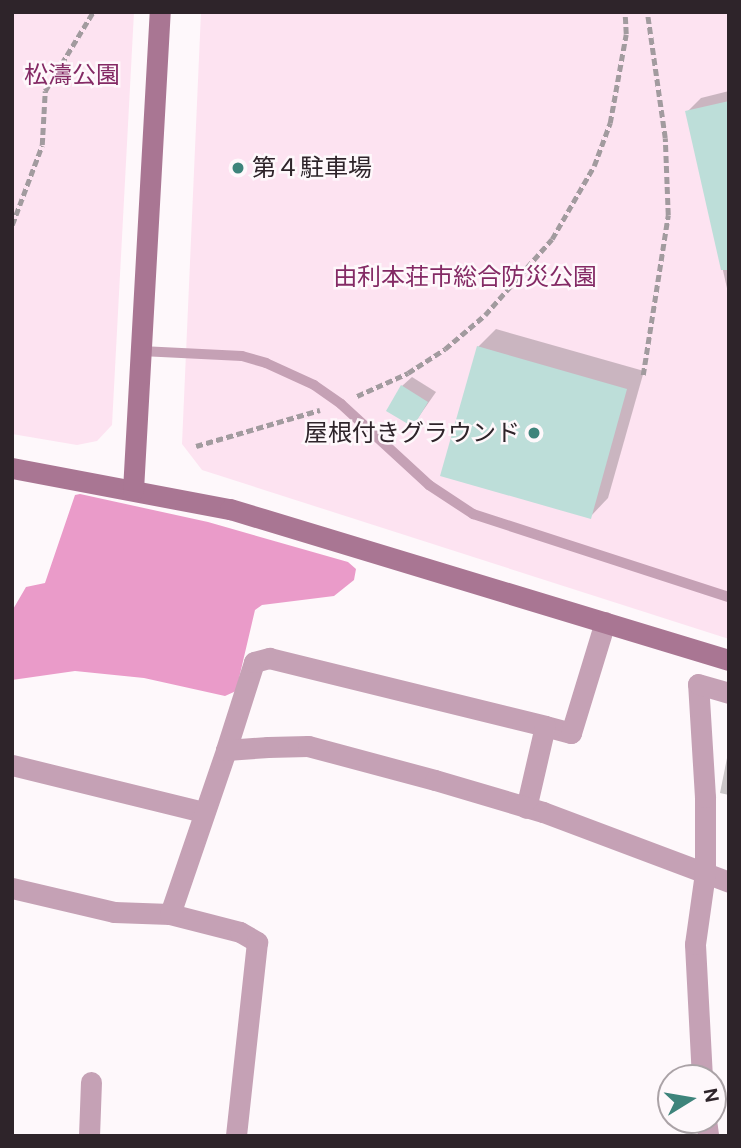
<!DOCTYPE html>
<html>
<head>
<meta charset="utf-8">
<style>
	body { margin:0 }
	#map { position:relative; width:741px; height:1148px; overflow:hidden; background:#fef8fb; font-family:"DM Sans","Noto Sans JP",sans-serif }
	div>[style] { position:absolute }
	.green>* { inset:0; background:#fde3f1 }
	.forest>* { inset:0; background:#ea9bc9 }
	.shadow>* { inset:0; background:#0003 }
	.building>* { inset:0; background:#bdded9 }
	.path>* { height:4.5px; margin-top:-2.25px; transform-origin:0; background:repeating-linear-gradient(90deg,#a29b9f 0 7px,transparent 0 10.5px) }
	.lane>* { height:10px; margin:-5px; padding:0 5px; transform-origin:5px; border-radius:5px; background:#c5a1b5 }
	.street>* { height:21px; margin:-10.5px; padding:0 10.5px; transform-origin:10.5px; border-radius:10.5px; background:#c5a1b5 }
	.secondary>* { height:21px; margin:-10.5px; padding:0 10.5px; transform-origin:10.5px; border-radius:10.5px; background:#a97693 }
	.dots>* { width:19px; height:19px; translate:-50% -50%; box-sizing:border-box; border:4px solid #fef8fb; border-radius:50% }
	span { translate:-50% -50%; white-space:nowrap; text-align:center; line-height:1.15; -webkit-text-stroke:5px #fef8fb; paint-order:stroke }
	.park-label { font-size:24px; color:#842a65 }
	.poi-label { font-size:24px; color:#2e242a }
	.left { translate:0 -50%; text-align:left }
	.right { translate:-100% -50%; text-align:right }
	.frame { position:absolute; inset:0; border:14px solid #2e242a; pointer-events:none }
	.north { position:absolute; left:657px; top:1064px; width:70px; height:70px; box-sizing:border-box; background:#fef8fb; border:2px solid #aba3a7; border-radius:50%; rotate:79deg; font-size:19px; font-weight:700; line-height:28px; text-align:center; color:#2e242a }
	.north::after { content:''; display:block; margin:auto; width:24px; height:32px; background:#3e847b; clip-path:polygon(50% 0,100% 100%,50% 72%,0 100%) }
</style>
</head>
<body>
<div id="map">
	<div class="green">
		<i style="clip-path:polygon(12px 12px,134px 12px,112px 425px,97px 441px,77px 445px,12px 434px)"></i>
		<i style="clip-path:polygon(201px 12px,729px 12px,729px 639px,202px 470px,182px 444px)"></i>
	</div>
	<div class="forest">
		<i style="clip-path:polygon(80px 494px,208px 522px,348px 562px,356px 569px,354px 580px,334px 596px,262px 605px,255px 610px,236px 691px,225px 696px,144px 678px,75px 671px,12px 680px,12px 611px,26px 587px,45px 583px,75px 495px)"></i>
	</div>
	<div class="shadow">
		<i style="clip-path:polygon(729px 91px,729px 297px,687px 112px,701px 98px)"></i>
		<i style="clip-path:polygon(496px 329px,644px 371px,608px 498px,590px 517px,478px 347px)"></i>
		<i style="clip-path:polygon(412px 377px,436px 392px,413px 425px,402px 386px)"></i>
		<i style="clip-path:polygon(729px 748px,729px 795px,720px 793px)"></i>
	</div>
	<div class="building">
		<i style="clip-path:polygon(729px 101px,729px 270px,721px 270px,685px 111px)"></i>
		<i style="clip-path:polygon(477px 346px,627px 389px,591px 519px,440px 476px)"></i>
		<i style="clip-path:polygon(401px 385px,428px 402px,413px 427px,386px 411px)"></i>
	</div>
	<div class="path">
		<i style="left:12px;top:225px;width:85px;rotate:-69.4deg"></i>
		<i style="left:42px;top:145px;width:54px;rotate:-86.8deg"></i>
		<i style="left:45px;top:91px;width:92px;rotate:-58.7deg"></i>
		<i style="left:643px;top:375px;width:162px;rotate:-81.1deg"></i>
		<i style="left:668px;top:215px;width:77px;rotate:-92.2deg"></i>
		<i style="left:665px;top:138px;width:127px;rotate:-98.1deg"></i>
		<i style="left:357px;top:396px;width:56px;rotate:-24.3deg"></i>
		<i style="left:408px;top:373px;width:44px;rotate:-33deg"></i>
		<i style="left:445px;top:349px;width:52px;rotate:-40.4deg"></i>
		<i style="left:485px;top:315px;width:101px;rotate:-48.6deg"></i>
		<i style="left:552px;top:239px;width:84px;rotate:-60.1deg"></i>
		<i style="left:594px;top:166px;width:46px;rotate:-69.6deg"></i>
		<i style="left:610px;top:123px;width:90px;rotate:-79.8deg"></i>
		<i style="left:626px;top:34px;width:22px;rotate:-93deg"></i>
		<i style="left:196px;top:446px;width:129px;rotate:-16.2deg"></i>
	</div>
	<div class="lane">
		<i style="left:141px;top:351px;width:101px;rotate:2.8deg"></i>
		<i style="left:242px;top:356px;width:25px;rotate:16deg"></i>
		<i style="left:266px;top:363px;width:53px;rotate:24.6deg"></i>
		<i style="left:314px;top:385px;width:33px;rotate:35deg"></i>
		<i style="left:341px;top:404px;width:120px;rotate:42.6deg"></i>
		<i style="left:429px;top:485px;width:53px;rotate:33.4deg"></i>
		<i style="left:473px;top:514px;width:269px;rotate:18deg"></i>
	</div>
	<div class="street">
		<i style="left:545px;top:726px;width:27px;rotate:15deg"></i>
		<i style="left:571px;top:733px;width:116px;rotate:-73deg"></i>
		<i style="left:226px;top:750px;width:92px;rotate:-72.3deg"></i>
		<i style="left:254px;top:662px;width:16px;rotate:-15deg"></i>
		<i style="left:269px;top:658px;width:284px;rotate:13.8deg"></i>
		<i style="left:545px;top:726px;width:84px;rotate:103deg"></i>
		<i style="left:12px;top:765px;width:198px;rotate:13.8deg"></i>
		<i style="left:12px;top:888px;width:105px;rotate:13.2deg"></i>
		<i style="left:114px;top:912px;width:56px;rotate:2deg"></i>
		<i style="left:170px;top:914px;width:72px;rotate:14.4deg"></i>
		<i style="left:240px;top:932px;width:20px;rotate:30deg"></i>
		<i style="left:257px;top:942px;width:195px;rotate:96.2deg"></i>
		<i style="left:170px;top:914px;width:173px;rotate:-71.1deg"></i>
		<i style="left:226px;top:750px;width:42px;rotate:-4.1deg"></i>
		<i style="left:268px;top:747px;width:40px;rotate:-1.4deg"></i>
		<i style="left:308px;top:746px;width:131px;rotate:15deg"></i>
		<i style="left:435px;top:780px;width:113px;rotate:16.5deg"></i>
		<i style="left:543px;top:812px;width:199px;rotate:20.6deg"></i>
		<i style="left:702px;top:1078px;width:134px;rotate:-93deg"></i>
		<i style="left:695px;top:944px;width:72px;rotate:-82deg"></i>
		<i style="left:705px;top:873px;width:76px;rotate:-90deg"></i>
		<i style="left:705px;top:797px;width:113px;rotate:-93.5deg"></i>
		<i style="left:698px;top:684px;width:32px;rotate:16deg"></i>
		<i style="left:706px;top:1120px;width:15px;rotate:82deg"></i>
		<i style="left:89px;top:1136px;width:54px;rotate:-87.9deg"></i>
	</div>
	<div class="secondary">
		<i style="left:12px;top:468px;width:222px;rotate:10.7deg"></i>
		<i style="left:230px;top:509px;width:521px;rotate:16.84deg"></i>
		<i style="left:133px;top:490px;width:479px;rotate:-86.8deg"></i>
	</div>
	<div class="dots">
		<i style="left:238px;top:168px;background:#3e847b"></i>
		<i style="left:534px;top:433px;background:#3e847b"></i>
	</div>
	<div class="park-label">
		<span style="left:72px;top:75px">松濤公園</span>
		<span style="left:465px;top:277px">由利本荘市総合防災公園</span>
	</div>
	<div class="poi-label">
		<span class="left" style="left:252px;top:168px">第４駐車場</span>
		<span class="right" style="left:520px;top:433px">屋根付きグラウンド</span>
	</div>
	<div class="frame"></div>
	<div class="north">N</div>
</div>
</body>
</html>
